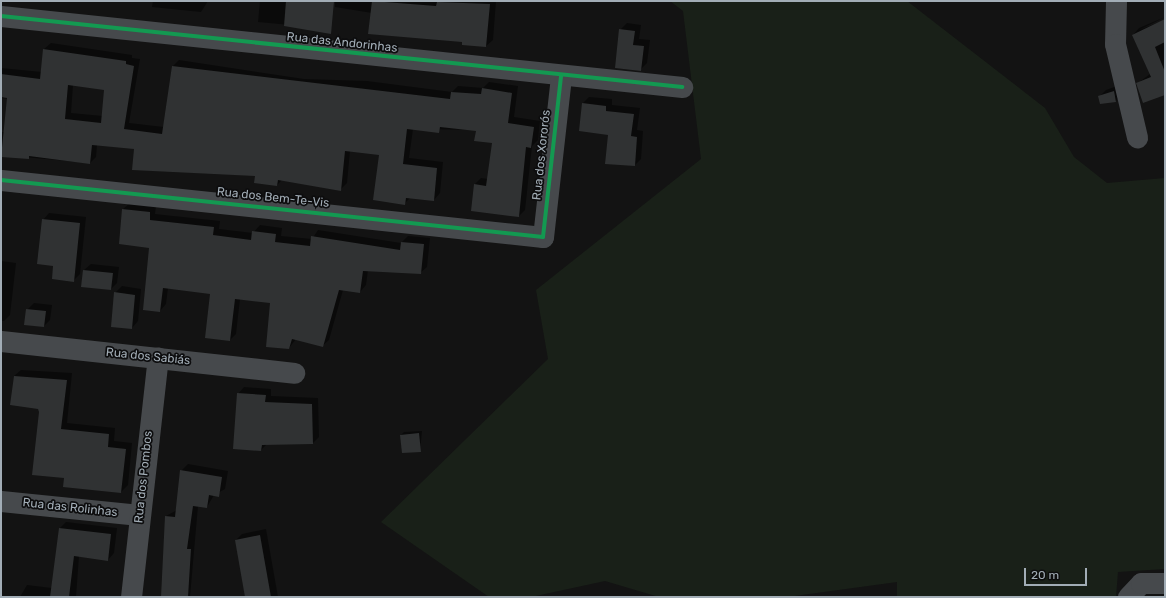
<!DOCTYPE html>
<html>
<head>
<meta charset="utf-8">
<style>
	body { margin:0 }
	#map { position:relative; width:1166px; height:598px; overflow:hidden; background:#131313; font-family:Rubik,sans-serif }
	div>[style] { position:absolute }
	.green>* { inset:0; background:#192018 }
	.shadow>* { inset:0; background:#0007 }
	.building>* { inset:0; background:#303233 }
	.street>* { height:21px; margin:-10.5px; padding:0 10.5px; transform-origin:10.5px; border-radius:10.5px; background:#46494c }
	.cycleway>* { height:4px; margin:-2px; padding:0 2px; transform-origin:2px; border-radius:2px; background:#139951 }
	span { translate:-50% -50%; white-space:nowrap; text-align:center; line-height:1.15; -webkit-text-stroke:3.5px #0d0d0e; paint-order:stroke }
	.street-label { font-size:12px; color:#a2adb6 }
	.frame { position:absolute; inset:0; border:2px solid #a2adb6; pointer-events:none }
	.scale { position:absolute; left:1024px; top:568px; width:63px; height:18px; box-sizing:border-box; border:2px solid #a2adb6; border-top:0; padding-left:5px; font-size:12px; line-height:14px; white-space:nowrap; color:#a2adb6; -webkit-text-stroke:3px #0d0d0e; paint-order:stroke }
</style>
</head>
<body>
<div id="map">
	<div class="green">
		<i style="clip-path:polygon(670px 1px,907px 1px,1045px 108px,1074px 157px,1107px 183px,1165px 178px,1165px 569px,1118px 572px,1116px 597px,897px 597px,897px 582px,787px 597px,659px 597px,605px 581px,531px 597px,489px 597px,381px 522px,548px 359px,536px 290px,701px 159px,683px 11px)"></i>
	</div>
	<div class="shadow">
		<i style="clip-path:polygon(153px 1px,208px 1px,201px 12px,152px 7px)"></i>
		<i style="clip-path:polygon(260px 1px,309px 1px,301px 26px,258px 22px)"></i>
		<i style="clip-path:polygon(335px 1px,496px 1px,493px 40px,486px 46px,463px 44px,463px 41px,372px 13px,335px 7px)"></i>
		<i style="clip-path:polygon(1165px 17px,1139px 30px,1165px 20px,1165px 94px,1138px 83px,1150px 74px,1133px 35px,1139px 28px)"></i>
		<i style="clip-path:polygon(627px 23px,641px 25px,639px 39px,650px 40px,647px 63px,640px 70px,620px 30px)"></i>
		<i style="clip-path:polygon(evenodd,51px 43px,132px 55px,132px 58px,140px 59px,129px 123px,164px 127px,173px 66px,179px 60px,304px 79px,367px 81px,452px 92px,458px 86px,483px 88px,489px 82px,518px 86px,514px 117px,540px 121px,538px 140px,532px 146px,525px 210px,519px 216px,474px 185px,481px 178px,488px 179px,493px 142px,477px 130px,413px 129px,409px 158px,443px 162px,440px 193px,434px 200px,411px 197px,404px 204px,380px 154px,350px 151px,347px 183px,340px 190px,282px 180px,277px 185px,256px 175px,135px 148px,97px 145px,96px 157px,90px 163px,1px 155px,1px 132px,5px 132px,8px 99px,1px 98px,1px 68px,42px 72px,44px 49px,51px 43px,73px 85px,105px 89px,103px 116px,71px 113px,73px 85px)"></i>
		<i style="clip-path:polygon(1120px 85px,1122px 94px,1116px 101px,1101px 103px,1099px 97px,1106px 90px)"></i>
		<i style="clip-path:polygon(589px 97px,612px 99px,612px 105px,640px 108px,637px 130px,643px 131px,641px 159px,635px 165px,583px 103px)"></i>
		<i style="clip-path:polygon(130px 203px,156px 206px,155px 214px,220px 221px,219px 229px,253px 233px,260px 225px,282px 228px,281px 236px,312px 239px,318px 230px,401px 243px,408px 236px,430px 238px,427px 267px,420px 273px,368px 270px,366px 285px,360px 292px,343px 290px,329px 340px,322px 346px,296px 339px,289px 348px,271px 302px,240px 299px,236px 334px,230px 340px,211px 293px,168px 288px,166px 304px,160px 311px,150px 247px,123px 209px)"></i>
		<i style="clip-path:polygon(49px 213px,86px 217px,80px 274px,73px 281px,55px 265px,43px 220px)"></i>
		<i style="clip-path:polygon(1px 261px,16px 263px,10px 315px,4px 321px,1px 321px)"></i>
		<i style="clip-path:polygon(91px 264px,119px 267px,117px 283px,111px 289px,84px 270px)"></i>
		<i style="clip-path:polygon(122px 286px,141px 289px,138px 321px,132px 328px,115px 293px)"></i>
		<i style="clip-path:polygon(34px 303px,52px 305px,50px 320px,44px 326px,27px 310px)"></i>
		<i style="clip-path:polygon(21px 370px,72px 373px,67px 423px,115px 428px,114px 441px,132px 443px,128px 485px,121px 492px,65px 478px,38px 408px,14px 376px)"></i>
		<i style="clip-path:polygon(244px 387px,271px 389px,271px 396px,318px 398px,319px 437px,313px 443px,267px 444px,261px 450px,238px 394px)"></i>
		<i style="clip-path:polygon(422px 431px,420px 451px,401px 435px,404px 432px)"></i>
		<i style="clip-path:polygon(188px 464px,228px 471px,225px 489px,214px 495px,207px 507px,198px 506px,190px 597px,162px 597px,166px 516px,177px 510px,181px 471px)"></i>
		<i style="clip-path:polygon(66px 522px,117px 528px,114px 553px,108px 560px,79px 556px,76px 597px,1px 597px,20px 597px,27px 585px,52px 588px,60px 528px)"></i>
		<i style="clip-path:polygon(266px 529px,278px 597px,246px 597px,236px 540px,242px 534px)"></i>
	</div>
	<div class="building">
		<i style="clip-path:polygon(286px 1px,334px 1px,331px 34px,284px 26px)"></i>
		<i style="clip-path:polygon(372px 1px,436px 6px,437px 2px,490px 4px,486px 47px,462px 45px,462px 42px,368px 34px)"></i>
		<i style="clip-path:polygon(1165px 19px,1165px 42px,1155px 47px,1165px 72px,1165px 95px,1143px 103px,1136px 83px,1151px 77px,1132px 35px)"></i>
		<i style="clip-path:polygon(619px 29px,635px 31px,633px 45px,644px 46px,641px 71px,615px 68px)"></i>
		<i style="clip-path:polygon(evenodd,43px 49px,126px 61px,126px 64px,134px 66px,124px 129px,162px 134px,172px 66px,450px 99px,451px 92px,481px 94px,482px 88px,512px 93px,508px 123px,534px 127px,531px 148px,526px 147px,519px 217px,471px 211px,474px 184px,486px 186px,492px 143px,474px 141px,476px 131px,440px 127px,439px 133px,407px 129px,403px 164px,437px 168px,434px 201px,406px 198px,405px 205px,373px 200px,379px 155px,345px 151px,341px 191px,278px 180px,277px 186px,254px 183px,255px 176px,132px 170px,134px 149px,92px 145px,90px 164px,29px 156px,29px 159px,1px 157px,7px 98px,1px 97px,1px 74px,40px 79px,43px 49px,68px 85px,104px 90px,101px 123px,65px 119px,68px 85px)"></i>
		<i style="clip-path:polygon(1114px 91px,1116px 102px,1100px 104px,1098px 96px)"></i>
		<i style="clip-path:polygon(582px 103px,606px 106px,606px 111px,634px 114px,631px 136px,637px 137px,635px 166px,605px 164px,608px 135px,579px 131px)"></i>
		<i style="clip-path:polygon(122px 209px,150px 212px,150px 220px,214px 227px,213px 235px,251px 240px,252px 231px,276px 234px,275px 242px,310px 246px,311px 236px,400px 250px,401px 242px,424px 244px,421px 274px,363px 271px,360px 293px,339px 290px,323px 347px,292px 339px,289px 349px,266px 347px,270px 303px,235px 299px,230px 341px,205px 338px,210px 294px,163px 288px,160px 312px,143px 310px,149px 248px,119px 244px)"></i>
		<i style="clip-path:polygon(42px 219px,80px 223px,74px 282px,52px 279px,53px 266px,37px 264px)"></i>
		<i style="clip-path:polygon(83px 270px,113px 273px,111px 290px,81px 287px)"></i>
		<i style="clip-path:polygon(114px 292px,135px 295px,132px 329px,111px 327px)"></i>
		<i style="clip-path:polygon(26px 309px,46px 311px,44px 327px,24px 325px)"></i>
		<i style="clip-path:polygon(14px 376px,67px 380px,61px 429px,109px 434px,108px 447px,126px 449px,121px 493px,63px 487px,64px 478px,32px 475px,39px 412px,38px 409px,10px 405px)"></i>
		<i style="clip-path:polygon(237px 393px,266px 395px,265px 402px,312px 404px,313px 444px,262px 445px,261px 451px,233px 449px)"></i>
		<i style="clip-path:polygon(419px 433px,421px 452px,402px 453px,400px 435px)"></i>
		<i style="clip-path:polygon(180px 470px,222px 477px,219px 497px,209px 495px,207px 508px,193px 506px,187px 549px,191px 549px,188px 597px,161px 597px,165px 516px,175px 517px)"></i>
		<i style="clip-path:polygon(59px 528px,111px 534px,108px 561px,74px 556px,69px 597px,50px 597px)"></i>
		<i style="clip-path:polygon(260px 535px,271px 597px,245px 597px,235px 540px)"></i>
	</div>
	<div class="street">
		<i style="left:1116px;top:1px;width:43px;rotate:91.3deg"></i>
		<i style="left:1115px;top:44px;width:96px;rotate:76.7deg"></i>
		<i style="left:1px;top:16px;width:685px;rotate:5.95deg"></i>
		<i style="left:1px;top:180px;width:545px;rotate:6deg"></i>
		<i style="left:543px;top:237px;width:162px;rotate:-83.6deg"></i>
		<i style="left:1px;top:341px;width:295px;rotate:6.2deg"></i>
		<i style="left:1px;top:501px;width:139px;rotate:5.8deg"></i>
		<i style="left:131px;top:597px;width:241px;rotate:-83.6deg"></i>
		<i style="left:1128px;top:597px;width:19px;rotate:-47deg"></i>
		<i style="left:1141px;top:583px;width:24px"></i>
	</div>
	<div class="cycleway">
		<i style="left:1px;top:16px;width:685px;rotate:5.95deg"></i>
		<i style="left:1px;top:180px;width:545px;rotate:6deg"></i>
		<i style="left:543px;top:237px;width:162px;rotate:-83.6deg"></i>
	</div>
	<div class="street-label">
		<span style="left:342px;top:43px;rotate:6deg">Rua das Andorinhas</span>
		<span style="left:542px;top:155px;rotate:-84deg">Rua dos Xororós</span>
		<span style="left:273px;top:198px;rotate:6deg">Rua dos Bem-Te-Vis</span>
		<span style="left:148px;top:357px;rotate:6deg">Rua dos Sabiás</span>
		<span style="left:144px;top:477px;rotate:-84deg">Rua dos Pombos</span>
		<span style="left:70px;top:508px;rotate:6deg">Rua das Rolinhas</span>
	</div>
	<div class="frame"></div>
	<div class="scale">20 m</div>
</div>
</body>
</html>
